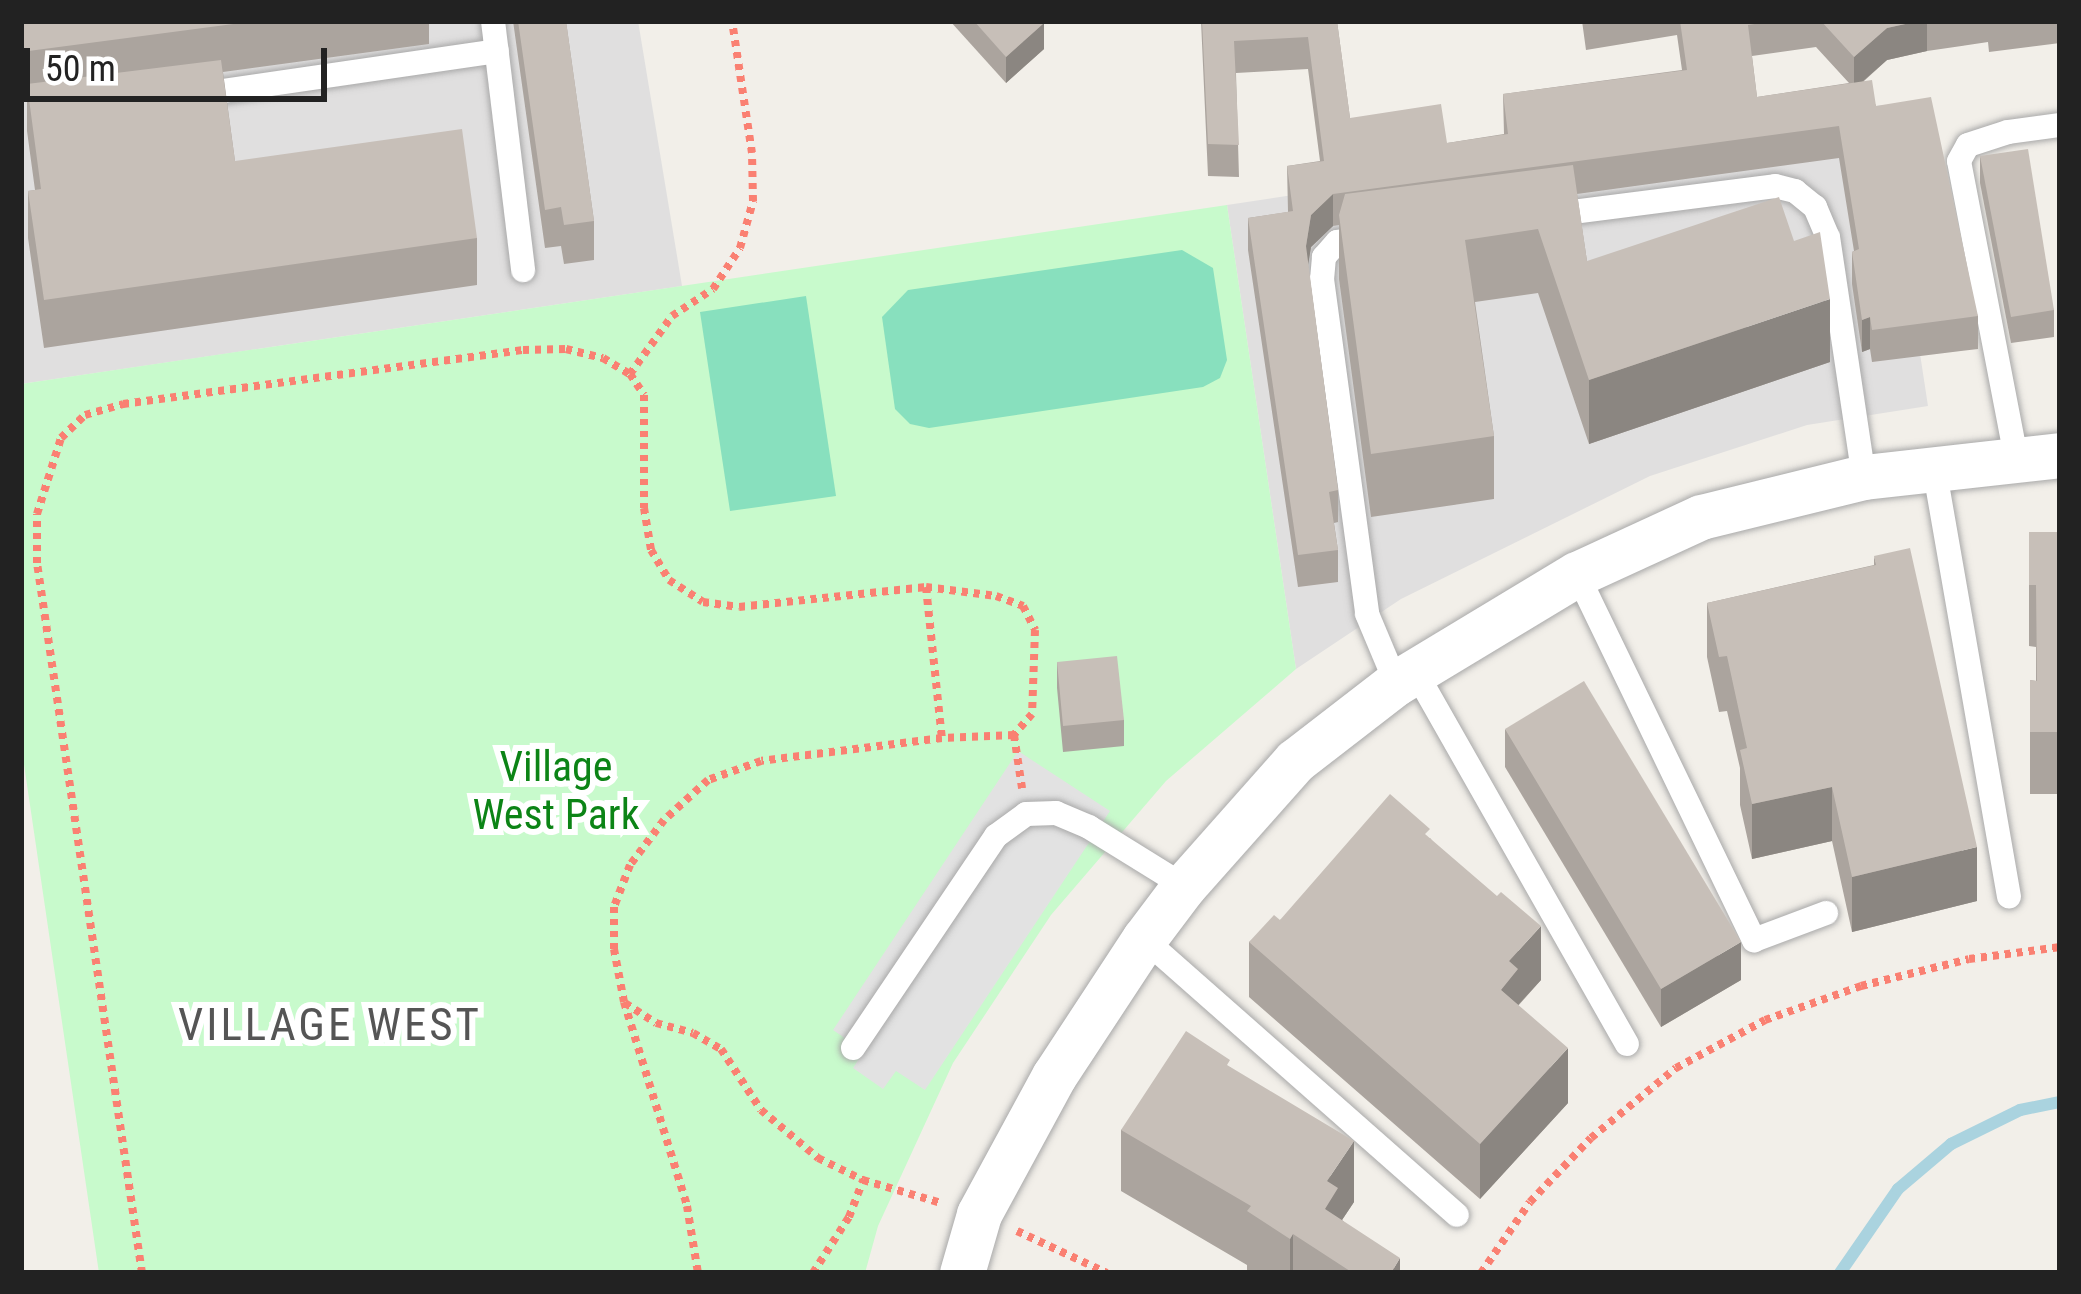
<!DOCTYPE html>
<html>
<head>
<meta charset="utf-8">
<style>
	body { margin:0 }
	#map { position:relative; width:2081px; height:1294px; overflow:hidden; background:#f2efe9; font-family:"Roboto Condensed",sans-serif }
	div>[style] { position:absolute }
	.residential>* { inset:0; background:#e0dfdf }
	.park>* { inset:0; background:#c8facc }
	.pitch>* { inset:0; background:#88e0be }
	.parking>* { inset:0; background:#e2e2e2 }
	.stream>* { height:12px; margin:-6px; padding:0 6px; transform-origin:6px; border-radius:6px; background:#aad3df }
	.path>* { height:8px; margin-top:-4px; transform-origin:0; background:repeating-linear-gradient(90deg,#fa8072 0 6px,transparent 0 12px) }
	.roads { filter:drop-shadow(0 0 3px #a9a9a9) drop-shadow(0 0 3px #a9a9a9) }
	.lane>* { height:24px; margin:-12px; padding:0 12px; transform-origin:12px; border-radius:12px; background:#fff }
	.street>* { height:45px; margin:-22.5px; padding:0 22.5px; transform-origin:22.5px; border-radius:22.5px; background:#fff }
	.wall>* { inset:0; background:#aba49e }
	.shaded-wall>* { inset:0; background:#8b8681 }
	.building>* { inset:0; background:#c7bfb8 }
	span { translate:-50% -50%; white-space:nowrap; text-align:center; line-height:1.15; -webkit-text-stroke:12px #fff; paint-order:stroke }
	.park-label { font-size:42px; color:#0c8416 }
	.neighbourhood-label { font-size:45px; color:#555; letter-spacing:3px }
	.frame { position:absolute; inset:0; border:24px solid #222; pointer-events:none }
	.scale { position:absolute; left:24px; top:48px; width:303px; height:54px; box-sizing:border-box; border:6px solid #222; border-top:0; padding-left:15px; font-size:36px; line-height:42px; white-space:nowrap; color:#222; -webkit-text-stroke:9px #fff; paint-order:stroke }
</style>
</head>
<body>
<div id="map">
	<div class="residential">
		<i style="clip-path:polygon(21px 21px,638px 21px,682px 286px,21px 384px)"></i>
		<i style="clip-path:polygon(1882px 105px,1928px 406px,1807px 425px,1650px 476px,1401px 599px,1296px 669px,1227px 205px)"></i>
	</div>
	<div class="park">
		<i style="clip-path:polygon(1227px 205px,1296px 669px,1166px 781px,1051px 915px,953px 1063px,878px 1226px,865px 1273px,99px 1273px,21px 744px,21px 384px)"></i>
	</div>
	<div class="pitch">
		<i style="clip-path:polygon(1182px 250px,1213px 268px,1227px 360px,1220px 378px,1203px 387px,929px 428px,910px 424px,895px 409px,882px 317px,908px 290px)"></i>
		<i style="clip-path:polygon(806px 296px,836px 496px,730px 511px,700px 312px)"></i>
	</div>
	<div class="parking">
		<i style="clip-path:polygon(1018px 751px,1110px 811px,925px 1090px,896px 1071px,883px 1089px,853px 1068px,864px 1051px,833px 1030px)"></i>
	</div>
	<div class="stream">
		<i style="left:1840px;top:1273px;width:102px;rotate:-55.4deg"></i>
		<i style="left:1898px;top:1189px;width:70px;rotate:-40.3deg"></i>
		<i style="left:1951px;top:1144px;width:77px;rotate:-26.2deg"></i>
		<i style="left:2020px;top:1110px;width:41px;rotate:-11.3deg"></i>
	</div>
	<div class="path">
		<i style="left:630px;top:374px;width:72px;rotate:-54.1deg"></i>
		<i style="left:672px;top:316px;width:49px;rotate:-33.4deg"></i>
		<i style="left:713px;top:289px;width:49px;rotate:-56.6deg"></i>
		<i style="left:740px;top:248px;width:49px;rotate:-74.5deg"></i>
		<i style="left:753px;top:201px;width:48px;rotate:-91.2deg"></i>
		<i style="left:752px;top:153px;width:134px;rotate:-98.6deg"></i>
		<i style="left:926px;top:587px;width:152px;rotate:84deg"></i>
		<i style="left:1014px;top:735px;width:54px;rotate:81.4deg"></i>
		<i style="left:625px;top:1003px;width:37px;rotate:33deg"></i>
		<i style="left:656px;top:1023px;width:38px;rotate:15deg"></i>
		<i style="left:693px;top:1033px;width:32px;rotate:30deg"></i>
		<i style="left:721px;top:1049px;width:73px;rotate:56.7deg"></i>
		<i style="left:761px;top:1110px;width:75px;rotate:40.1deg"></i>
		<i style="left:818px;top:1158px;width:50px;rotate:26.1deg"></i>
		<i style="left:863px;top:1180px;width:81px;rotate:16.4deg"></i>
		<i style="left:1017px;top:1231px;width:99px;rotate:25deg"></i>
		<i style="left:142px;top:1273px;width:718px;rotate:-98.41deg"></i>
		<i style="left:37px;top:563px;width:49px;rotate:-90deg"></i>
		<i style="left:37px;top:514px;width:80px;rotate:-72.5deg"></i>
		<i style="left:61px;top:438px;width:33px;rotate:-44deg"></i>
		<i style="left:85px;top:415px;width:40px;rotate:-16deg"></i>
		<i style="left:123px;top:404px;width:404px;rotate:-7.7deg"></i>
		<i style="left:523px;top:350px;width:43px;rotate:-1.3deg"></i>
		<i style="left:566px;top:349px;width:38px;rotate:14deg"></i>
		<i style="left:603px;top:358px;width:31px;rotate:31deg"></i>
		<i style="left:630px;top:374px;width:25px;rotate:56deg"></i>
		<i style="left:644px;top:395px;width:113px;rotate:90deg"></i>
		<i style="left:644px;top:508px;width:43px;rotate:80.5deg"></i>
		<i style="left:651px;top:550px;width:35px;rotate:59deg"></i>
		<i style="left:669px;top:580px;width:40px;rotate:32.9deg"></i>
		<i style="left:703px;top:602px;width:36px;rotate:8deg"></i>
		<i style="left:739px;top:607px;width:188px;rotate:-6.1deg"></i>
		<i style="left:926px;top:587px;width:71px;rotate:7.3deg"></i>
		<i style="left:996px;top:596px;width:29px;rotate:20deg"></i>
		<i style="left:1023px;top:606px;width:27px;rotate:63deg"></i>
		<i style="left:1035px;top:630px;width:84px;rotate:92deg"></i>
		<i style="left:1032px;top:714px;width:28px;rotate:131deg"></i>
		<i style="left:1014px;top:735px;width:72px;rotate:177.6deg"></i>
		<i style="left:942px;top:738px;width:182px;rotate:172.8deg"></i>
		<i style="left:761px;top:761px;width:56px;rotate:160.3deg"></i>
		<i style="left:708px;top:780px;width:59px;rotate:137.7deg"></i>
		<i style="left:664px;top:820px;width:56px;rotate:127.1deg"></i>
		<i style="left:630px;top:865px;width:45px;rotate:110.9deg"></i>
		<i style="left:614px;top:907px;width:42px;rotate:90deg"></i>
		<i style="left:614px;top:949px;width:54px;rotate:79.3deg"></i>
		<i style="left:624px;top:1002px;width:214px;rotate:72.8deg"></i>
		<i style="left:687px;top:1206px;width:68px;rotate:80.7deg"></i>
		<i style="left:813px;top:1273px;width:67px;rotate:-57.3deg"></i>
		<i style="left:849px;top:1217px;width:40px;rotate:-69deg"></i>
		<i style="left:1481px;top:1273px;width:86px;rotate:-55.4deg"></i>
		<i style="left:1530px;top:1202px;width:88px;rotate:-46.4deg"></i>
		<i style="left:1591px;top:1138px;width:110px;rotate:-39.5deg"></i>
		<i style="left:1676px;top:1068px;width:101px;rotate:-28.3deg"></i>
		<i style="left:1765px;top:1020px;width:102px;rotate:-19.5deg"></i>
		<i style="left:1861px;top:986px;width:111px;rotate:-14deg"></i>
		<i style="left:1969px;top:959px;width:92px;rotate:-7.5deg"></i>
	</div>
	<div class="roads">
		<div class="lane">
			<i style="left:493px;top:21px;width:251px;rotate:83.1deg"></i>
			<i style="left:196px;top:95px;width:304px;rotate:-8.3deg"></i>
			<i style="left:1549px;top:215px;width:228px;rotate:-7.3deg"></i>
			<i style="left:1775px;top:186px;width:21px;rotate:14deg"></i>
			<i style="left:1795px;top:191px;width:26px;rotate:39deg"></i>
			<i style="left:1815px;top:207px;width:33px;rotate:67deg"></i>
			<i style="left:1828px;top:237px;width:243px;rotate:81.5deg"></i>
			<i style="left:1372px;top:237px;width:35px;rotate:172deg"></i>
			<i style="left:1337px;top:242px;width:20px;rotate:131deg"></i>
			<i style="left:1324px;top:257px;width:22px;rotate:95deg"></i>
			<i style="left:1322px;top:279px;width:338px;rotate:82.3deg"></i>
			<i style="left:1367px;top:614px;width:75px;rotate:67.2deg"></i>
			<i style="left:2016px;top:457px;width:301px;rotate:-100.9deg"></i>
			<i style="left:1959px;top:161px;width:18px;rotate:-61deg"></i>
			<i style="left:1968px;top:145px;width:42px;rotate:-18deg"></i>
			<i style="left:2008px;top:132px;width:52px;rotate:-7.7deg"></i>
			<i style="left:1934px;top:467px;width:436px;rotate:80.1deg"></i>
			<i style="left:1577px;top:574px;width:407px;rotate:64.2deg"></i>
			<i style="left:1754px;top:940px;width:77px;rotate:-20.6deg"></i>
			<i style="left:1415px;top:671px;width:429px;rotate:60.4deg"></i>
			<i style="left:1144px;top:939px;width:417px;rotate:41.4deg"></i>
			<i style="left:853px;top:1048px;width:256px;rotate:-56deg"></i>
			<i style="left:996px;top:836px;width:37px;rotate:-36deg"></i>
			<i style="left:1026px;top:814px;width:30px;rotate:-2deg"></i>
			<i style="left:1056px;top:813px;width:36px;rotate:23deg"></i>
			<i style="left:1089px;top:827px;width:112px;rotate:31.8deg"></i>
		</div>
		<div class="street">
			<i style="left:962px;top:1273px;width:61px;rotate:-73.9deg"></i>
			<i style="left:979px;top:1214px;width:157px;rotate:-61.5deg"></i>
			<i style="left:1054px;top:1076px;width:164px;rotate:-56.7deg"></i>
			<i style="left:1144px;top:939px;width:66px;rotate:-53deg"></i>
			<i style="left:1184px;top:886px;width:167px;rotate:-48.4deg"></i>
			<i style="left:1295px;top:761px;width:128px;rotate:-37.7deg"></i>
			<i style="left:1396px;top:683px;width:211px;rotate:-31.1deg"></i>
			<i style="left:1577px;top:574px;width:136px;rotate:-24.7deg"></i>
			<i style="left:1701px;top:517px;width:168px;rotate:-13.8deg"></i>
			<i style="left:1864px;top:477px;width:197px;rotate:-6.4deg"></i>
		</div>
	</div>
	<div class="wall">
		<i style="clip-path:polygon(21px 21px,429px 21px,429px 44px,223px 72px,235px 161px,477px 238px,477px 285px,44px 348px,28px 238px,28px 191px,35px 190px,27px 131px,27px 98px,21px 99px)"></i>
		<i style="clip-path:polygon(513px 21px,566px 21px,594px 221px,594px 260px,564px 264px,561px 246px,545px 248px)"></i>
		<i style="clip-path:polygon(950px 21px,1043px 21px,1044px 49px,1006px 83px)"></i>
		<i style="clip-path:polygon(evenodd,1201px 21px,1337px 21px,1350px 118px,1447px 143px,1504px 134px,1503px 94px,1682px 70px,1677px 35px,1586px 50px,1582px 21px,2060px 21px,2060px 43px,1989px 52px,1988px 42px,1927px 51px,1887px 60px,1864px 81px,1978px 316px,1978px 349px,1872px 362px,1870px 349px,1862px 352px,1852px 284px,1852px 252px,1854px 251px,1839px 158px,1577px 194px,1587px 261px,1830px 362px,1589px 444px,1538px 293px,1475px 302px,1494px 436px,1494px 499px,1371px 517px,1339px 279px,1339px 225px,1333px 226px,1311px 247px,1308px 264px,1338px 490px,1338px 522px,1334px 523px,1338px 550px,1338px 582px,1298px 587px,1248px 250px,1248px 218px,1288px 212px,1287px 166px,1320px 161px,1308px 69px,1236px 73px,1239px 177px,1208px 176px,1201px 21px,1816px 47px,1849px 83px,1757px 97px,1752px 56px,1816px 47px)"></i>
		<i style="clip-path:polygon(1980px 156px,2054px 310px,2054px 337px,2011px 343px,1980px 183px)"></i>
		<i style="clip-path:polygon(2029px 532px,2060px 532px,2060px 794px,2030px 794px,2030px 680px,2036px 681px,2036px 647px,2029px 646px)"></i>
		<i style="clip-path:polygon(1874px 556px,1977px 901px,1852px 932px,1832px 841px,1752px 859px,1740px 805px,1740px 768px,1727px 711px,1719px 712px,1707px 657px,1707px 603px,1874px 565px)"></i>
		<i style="clip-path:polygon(1057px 662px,1124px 720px,1124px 746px,1063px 752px,1057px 688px)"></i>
		<i style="clip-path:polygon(1505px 729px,1741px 980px,1661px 1027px,1505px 767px)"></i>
		<i style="clip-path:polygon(1430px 838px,1541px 980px,1518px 1006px,1568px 1103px,1480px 1199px,1249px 997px,1249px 942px,1280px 920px)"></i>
		<i style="clip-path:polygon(1230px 1067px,1354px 1202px,1342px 1220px,1400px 1273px,1247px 1273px,1247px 1265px,1121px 1191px,1121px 1130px)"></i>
	</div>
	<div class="shaded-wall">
		<i style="clip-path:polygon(1919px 21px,1927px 21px,1927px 51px,1887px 60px,1854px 89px,1854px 57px,1887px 28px)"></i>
		<i style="clip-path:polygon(1044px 23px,1044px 49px,1006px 83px,1006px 57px)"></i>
		<i style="clip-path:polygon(1333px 194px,1333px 226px,1311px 247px,1306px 278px,1306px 246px,1311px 215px)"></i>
		<i style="clip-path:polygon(1830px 299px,1830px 362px,1589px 444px,1589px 380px)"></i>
		<i style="clip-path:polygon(1870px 317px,1870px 349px,1862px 352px,1862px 320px)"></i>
		<i style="clip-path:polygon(1832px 787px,1832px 841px,1752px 859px,1752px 804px)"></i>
		<i style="clip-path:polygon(1977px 847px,1977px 901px,1852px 932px,1852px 877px)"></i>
		<i style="clip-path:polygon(1541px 926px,1541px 980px,1518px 1005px,1501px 990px,1509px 961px)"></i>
		<i style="clip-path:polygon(1741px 942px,1741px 980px,1661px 1027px,1661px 989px)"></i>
		<i style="clip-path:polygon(1568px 1048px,1568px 1103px,1480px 1199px,1480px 1144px)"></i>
		<i style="clip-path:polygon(1354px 1141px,1354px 1202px,1338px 1226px,1325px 1209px,1327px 1181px)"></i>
		<i style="clip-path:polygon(1293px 1234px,1293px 1273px,1290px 1273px,1290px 1239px)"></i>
		<i style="clip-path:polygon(1400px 1258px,1400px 1273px,1391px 1273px)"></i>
	</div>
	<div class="building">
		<i style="clip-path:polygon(21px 21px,256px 21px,21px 52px)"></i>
		<i style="clip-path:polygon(518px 21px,566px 21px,594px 221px,564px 225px,561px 207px,545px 210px)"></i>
		<i style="clip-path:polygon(974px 21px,1043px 21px,1044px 23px,1006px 57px)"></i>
		<i style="clip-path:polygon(1202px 21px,1337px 21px,1350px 118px,1441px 104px,1447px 143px,1508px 134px,1503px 94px,1687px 70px,1680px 21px,1774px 21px,1748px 25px,1757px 97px,1872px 80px,1876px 106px,1931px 97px,1978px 316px,1872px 330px,1870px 317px,1862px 320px,1852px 252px,1859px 249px,1839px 126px,1333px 194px,1311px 215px,1306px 246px,1338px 490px,1329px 492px,1338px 550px,1298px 555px,1248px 218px,1293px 211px,1287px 166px,1324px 161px,1308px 37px,1234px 41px,1239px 145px,1208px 144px)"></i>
		<i style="clip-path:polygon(1821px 21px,1919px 21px,1887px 28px,1854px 57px)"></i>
		<i style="clip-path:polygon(221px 60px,235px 161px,462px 129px,477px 238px,44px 300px,28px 191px,41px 189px,27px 84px)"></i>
		<i style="clip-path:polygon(2028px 149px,2054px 310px,2011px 317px,1980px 156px)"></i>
		<i style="clip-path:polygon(1573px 165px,1587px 261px,1779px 197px,1794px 241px,1820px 232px,1830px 299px,1589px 380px,1538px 229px,1465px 240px,1494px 436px,1371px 454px,1339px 215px,1345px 194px)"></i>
		<i style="clip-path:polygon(2029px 532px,2060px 532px,2060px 732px,2030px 732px,2030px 680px,2037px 681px,2036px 585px,2029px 585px)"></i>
		<i style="clip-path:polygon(1910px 548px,1977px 847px,1852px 877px,1832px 787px,1752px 804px,1740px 750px,1747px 748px,1727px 656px,1719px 657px,1707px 603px,1876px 565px,1874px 556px)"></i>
		<i style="clip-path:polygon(1117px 656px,1124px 720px,1063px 726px,1057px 662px)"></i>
		<i style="clip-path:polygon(1584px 681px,1741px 942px,1661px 989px,1505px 729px)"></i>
		<i style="clip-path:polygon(1390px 794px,1430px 829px,1425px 834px,1497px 896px,1501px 892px,1541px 926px,1509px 961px,1518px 969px,1501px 990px,1568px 1048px,1480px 1144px,1249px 942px,1274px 915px,1280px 920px)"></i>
		<i style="clip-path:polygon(1186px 1031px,1230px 1060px,1227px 1065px,1354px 1141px,1327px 1181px,1338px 1188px,1325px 1209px,1400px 1258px,1391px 1273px,1353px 1273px,1293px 1234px,1290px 1239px,1247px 1211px,1251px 1206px,1121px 1130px)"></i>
	</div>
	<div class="park-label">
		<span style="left:556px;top:791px">Village<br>West Park</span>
	</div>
	<div class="neighbourhood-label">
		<span style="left:330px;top:1025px">VILLAGE WEST</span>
	</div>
	<div class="frame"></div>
	<div class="scale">50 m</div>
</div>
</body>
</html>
